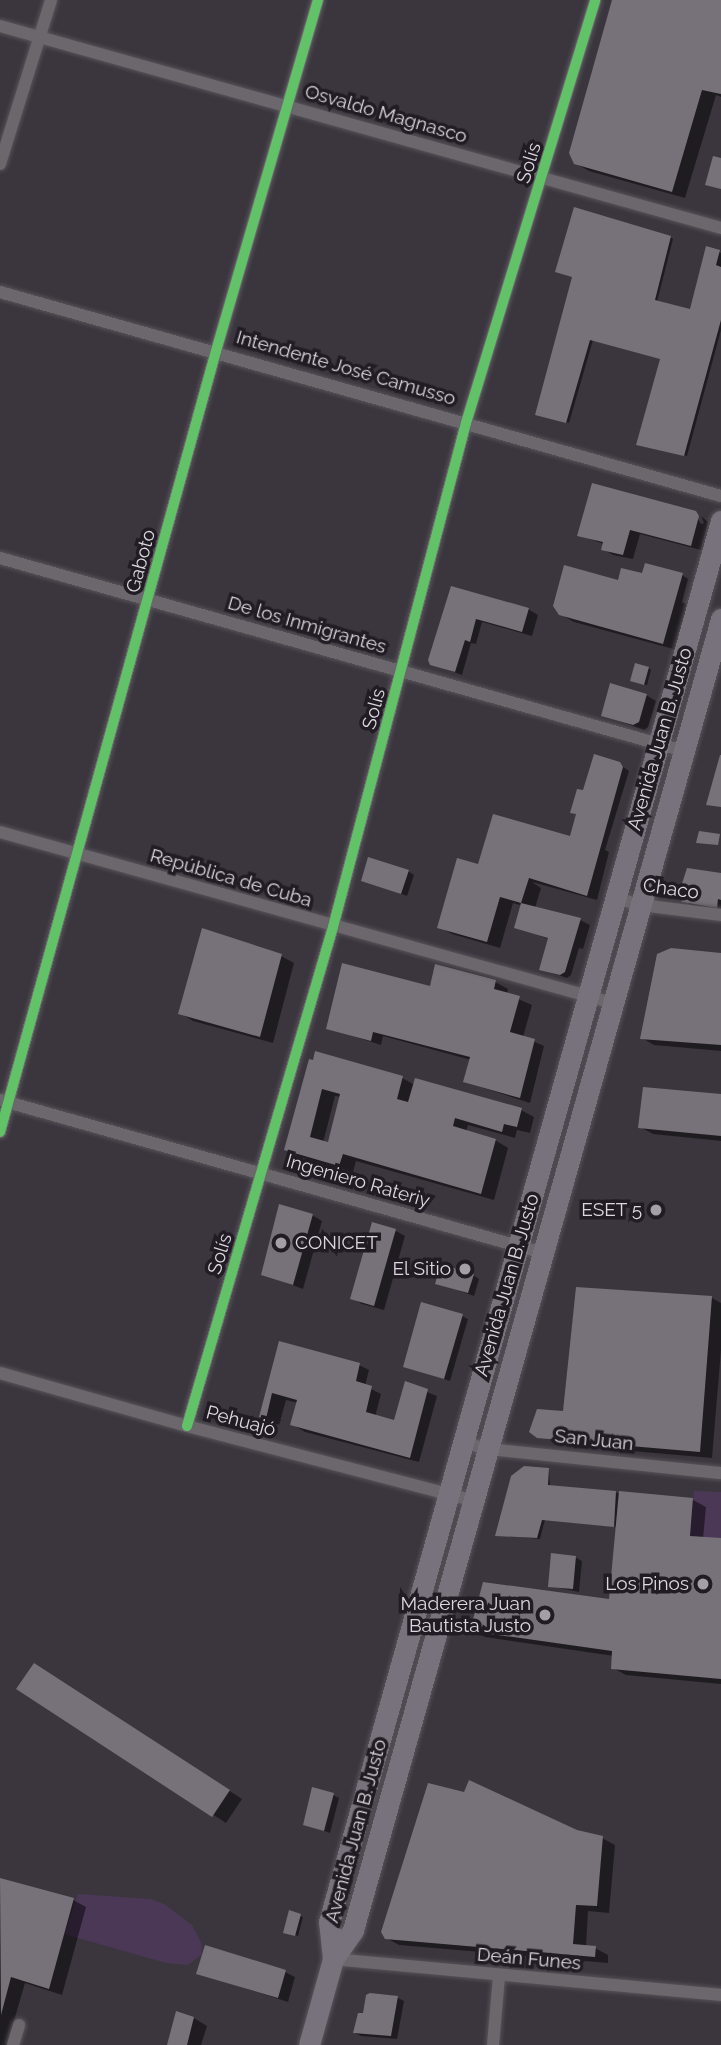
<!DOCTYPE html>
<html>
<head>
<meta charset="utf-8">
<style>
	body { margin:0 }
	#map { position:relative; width:721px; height:2045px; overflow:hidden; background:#3b363e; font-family:Raleway,sans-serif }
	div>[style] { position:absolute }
	.green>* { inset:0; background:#4b3856 }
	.shadow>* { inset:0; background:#0007 }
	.building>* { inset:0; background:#777279 }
	.roads { filter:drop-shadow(0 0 2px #575359) drop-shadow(0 0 2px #575359) }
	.street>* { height:12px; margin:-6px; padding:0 6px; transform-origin:6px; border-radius:6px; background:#6b676d }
	.primary>* { height:21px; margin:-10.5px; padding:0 10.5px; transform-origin:10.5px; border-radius:10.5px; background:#77727b }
	.cycleway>* { height:10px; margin:-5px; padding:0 5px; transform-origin:5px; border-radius:5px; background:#61c268 }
	.dots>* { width:19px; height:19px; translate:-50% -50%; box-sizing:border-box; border:4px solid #211c24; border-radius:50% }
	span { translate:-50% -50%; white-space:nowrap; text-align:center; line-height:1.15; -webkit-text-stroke:7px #211c24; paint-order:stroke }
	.street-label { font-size:19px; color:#dcd6df }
	.poi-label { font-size:19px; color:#dcd6df }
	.right { translate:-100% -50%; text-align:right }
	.left { translate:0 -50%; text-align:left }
</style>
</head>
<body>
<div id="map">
	<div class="green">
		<i style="clip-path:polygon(694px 1491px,721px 1492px,721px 1679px,677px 1675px)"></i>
		<i style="clip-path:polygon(78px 1894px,151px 1899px,164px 1904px,192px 1925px,202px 1945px,201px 1955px,188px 1965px,166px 1963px,64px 1934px)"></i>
	</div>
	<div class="shadow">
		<i style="clip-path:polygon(613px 0,721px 0,721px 97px,716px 95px,685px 198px,589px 171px,575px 163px)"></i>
		<i style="clip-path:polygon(670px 237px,673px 239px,657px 302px,698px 313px,708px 248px,721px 253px,721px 330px,687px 456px,641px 446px,662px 359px,593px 340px,569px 423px,539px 415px,574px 277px)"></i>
		<i style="clip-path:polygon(695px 514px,701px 524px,704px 523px,701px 516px,708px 522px,701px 550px,640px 534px,633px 559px,613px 555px,603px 549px,604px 544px,579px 535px)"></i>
		<i style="clip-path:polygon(644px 575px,682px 575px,688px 579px,682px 602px,689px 606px,677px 650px,574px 622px,560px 614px)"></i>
		<i style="clip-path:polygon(528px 609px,538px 615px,532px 636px,482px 622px,476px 644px,471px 643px,462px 675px,432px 664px,445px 612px)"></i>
		<i style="clip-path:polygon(649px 668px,651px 670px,647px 685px,634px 682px)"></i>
		<i style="clip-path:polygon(646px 695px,656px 701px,648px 727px,644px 730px,603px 715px)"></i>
		<i style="clip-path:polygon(619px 764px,629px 771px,605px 850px,609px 852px,597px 900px,532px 882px,541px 888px,535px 908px,580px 920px,590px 925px,583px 949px,579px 948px,571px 975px,567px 978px,541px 969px,549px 939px,516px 927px,523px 906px,513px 903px,500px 948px,452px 934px,439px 927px,487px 868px,577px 840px,584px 792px)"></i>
		<i style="clip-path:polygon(408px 871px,414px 875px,407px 896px,363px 880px)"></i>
		<i style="clip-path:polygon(721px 874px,721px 911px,694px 907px,684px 901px)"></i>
		<i style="clip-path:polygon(721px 955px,721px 1051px,654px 1045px,642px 1038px)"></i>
		<i style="clip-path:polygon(281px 956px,294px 963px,273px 1043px,193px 1021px,180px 1013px)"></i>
		<i style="clip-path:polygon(495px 982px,508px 989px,507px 994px,532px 1005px,523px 1037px,544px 1046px,530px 1103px,465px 1082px,471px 1060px,383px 1036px,381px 1045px,328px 1028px,431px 988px)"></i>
		<i style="clip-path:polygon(evenodd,317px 1054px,402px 1078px,415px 1085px,521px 1110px,534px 1117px,530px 1133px,517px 1130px,515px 1138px,468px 1125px,466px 1132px,495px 1140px,508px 1148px,494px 1200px,356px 1161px,353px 1172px,299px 1157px,286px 1149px,317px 1054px,335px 1096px,341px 1097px,329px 1144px,323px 1143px,335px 1096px)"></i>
		<i style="clip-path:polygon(721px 1096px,721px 1141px,653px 1134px,640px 1127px)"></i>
		<i style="clip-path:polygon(312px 1215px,322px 1221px,303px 1289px,263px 1274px)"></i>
		<i style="clip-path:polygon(396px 1231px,405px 1236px,384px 1310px,362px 1304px,352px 1298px)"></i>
		<i style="clip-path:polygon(473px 1275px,479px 1279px,474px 1296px,437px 1283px)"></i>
		<i style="clip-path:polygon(712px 1298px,721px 1303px,721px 1350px,712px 1458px,575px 1446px,538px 1436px)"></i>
		<i style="clip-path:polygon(462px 1316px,468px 1319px,450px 1381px,405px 1366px)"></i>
		<i style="clip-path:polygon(280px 1343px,359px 1365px,369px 1370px,365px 1386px,381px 1394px,375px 1417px,395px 1423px,406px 1384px,437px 1396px,419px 1462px,305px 1432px,292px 1424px,298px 1403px,286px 1400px,279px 1425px,261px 1416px)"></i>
		<i style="clip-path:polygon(549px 1470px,550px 1487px,693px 1500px,706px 1507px,703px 1539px,721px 1540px,721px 1684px,626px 1675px,613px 1668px,614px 1656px,485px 1637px,472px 1630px,611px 1601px,618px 1527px,545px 1520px,540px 1539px,497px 1535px)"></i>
		<i style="clip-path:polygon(575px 1557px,582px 1561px,579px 1592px,550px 1586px)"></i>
		<i style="clip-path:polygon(48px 1673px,242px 1799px,226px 1823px,19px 1689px)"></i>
		<i style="clip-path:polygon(333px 1795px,339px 1798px,330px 1833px,305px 1824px)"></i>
		<i style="clip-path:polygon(575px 1833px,602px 1838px,615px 1845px,609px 1913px,588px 1911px,586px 1947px,595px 1948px,608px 1955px,608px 1963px,399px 1945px,386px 1938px)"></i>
		<i style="clip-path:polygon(0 1880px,73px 1900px,86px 1907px,62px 1995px,25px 1983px,7px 2045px,0 2045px)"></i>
		<i style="clip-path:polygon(300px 1916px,303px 1917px,298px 1936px,288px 1933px)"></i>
		<i style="clip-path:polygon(285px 1972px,295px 1977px,288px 2002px,198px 1973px)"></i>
		<i style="clip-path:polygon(398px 1998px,404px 2001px,397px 2039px,361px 2036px,355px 2033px,364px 2015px)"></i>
		<i style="clip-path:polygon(194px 2018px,207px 2026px,201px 2045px,169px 2045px)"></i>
	</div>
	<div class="building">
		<i style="clip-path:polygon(612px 0,721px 0,721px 94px,702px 90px,672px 192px,574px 164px,569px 153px)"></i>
		<i style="clip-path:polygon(713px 156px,721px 158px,721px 189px,705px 185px)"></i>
		<i style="clip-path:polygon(574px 207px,671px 236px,655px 300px,690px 309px,706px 246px,720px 250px,716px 265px,721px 267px,721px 320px,684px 456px,636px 445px,660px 359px,590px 340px,566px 423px,535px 415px,572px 277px,555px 272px)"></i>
		<i style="clip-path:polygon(592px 483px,696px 511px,699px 516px,691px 546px,630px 530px,623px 555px,601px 550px,603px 542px,577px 536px)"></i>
		<i style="clip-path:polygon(645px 563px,683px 573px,663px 644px,559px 615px,553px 606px,564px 565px,618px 580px,621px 568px,642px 573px)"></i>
		<i style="clip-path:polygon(451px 586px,529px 608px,522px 632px,476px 619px,470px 642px,465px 640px,455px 672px,430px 665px,428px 660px)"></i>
		<i style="clip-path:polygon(635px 663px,649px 667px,644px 685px,630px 681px)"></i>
		<i style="clip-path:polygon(610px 683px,647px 694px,639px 722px,633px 725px,601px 716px)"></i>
		<i style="clip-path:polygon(594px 754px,620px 762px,623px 767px,587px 896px,529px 878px,521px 903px,581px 918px,565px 972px,560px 975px,539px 970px,548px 938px,514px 928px,521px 903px,500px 897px,487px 942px,437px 928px,457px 858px,478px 864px,493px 814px,570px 836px,576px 814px,570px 813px,577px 789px,583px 790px)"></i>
		<i style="clip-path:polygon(720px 755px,721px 755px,721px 807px,706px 805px)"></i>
		<i style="clip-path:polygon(699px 831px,720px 834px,718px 845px,696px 843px)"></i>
		<i style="clip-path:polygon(368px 857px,409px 870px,401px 894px,361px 881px)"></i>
		<i style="clip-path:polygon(687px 868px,721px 873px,721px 900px,718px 899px,717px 908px,682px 902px,678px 896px)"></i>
		<i style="clip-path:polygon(202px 928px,282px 954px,260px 1037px,178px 1014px)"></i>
		<i style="clip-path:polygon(671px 948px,721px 953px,721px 1045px,640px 1039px,657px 954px)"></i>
		<i style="clip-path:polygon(342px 963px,430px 986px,435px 964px,496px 980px,494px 989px,520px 996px,510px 1032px,535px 1039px,520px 1098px,463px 1082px,470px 1057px,373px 1032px,371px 1041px,326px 1029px)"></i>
		<i style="clip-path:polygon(evenodd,315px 1051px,403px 1076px,397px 1099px,408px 1102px,415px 1078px,522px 1108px,517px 1127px,504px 1124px,502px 1132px,455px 1118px,453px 1126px,496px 1139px,481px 1194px,343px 1154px,339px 1166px,284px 1150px,309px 1059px,313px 1060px,315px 1051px,322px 1089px,340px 1094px,328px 1142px,310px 1137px,322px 1089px)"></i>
		<i style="clip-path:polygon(643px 1087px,721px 1094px,721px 1136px,638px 1128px)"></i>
		<i style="clip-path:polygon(279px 1204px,313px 1214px,293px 1285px,261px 1275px)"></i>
		<i style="clip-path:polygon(372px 1222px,396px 1229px,374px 1306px,350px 1299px)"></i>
		<i style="clip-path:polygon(441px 1264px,474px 1274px,468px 1293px,435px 1284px)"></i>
		<i style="clip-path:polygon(576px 1287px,712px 1296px,700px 1452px,537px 1438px,529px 1432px,537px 1409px,563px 1411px)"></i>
		<i style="clip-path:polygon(421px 1302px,463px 1314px,444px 1379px,403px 1367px)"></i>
		<i style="clip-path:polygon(279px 1341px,360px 1363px,356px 1381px,372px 1386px,366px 1412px,394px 1420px,405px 1381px,428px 1389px,410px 1458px,290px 1425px,297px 1400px,272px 1393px,266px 1419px,259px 1417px)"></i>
		<i style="clip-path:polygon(524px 1466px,549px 1468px,548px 1485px,616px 1491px,614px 1527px,542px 1520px,537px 1538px,495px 1536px,511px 1476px)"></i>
		<i style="clip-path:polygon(619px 1491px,693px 1498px,690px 1536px,721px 1538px,721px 1679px,611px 1669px,612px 1651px,470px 1631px,483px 1582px,609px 1599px)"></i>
		<i style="clip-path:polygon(551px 1553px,576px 1556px,573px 1589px,548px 1587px)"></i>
		<i style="clip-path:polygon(34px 1663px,230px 1790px,212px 1817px,16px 1689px)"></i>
		<i style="clip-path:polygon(469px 1780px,577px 1830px,603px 1836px,597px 1906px,576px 1905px,573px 1944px,596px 1946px,595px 1957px,385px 1939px,381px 1932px,428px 1783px,464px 1792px)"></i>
		<i style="clip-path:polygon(312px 1787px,334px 1793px,324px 1831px,303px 1825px)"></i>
		<i style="clip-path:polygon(0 1878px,74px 1898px,49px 1989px,11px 1977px,1px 2015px)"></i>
		<i style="clip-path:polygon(289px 1910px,301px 1914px,295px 1936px,283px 1933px)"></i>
		<i style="clip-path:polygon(205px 1945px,286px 1970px,278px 1998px,196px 1974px)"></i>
		<i style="clip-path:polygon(370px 1993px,398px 1996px,391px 2036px,353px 2033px,358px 2013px,363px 2013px,366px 1995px)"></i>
		<i style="clip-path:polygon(176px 2011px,194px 2017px,187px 2045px,167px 2045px)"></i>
	</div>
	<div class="roads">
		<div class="street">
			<i style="left:0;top:26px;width:749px;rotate:15.65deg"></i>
			<i style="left:0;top:164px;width:172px;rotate:-72.7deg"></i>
			<i style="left:0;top:292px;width:749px;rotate:15.8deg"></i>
			<i style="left:0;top:558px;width:711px;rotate:15.76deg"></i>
			<i style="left:0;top:832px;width:636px;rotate:15.59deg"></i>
			<i style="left:615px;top:898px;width:27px;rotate:15deg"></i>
			<i style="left:641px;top:905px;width:81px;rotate:7.1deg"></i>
			<i style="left:0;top:1100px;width:564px;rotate:15.74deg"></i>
			<i style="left:0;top:1132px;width:810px;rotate:-74.54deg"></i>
			<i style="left:216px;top:351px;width:366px;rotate:-73.8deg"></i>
			<i style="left:0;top:1373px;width:194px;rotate:15.8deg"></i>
			<i style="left:187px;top:1426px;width:297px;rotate:14.6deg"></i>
			<i style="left:187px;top:1426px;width:520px;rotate:-73.69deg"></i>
			<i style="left:333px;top:927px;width:521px;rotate:-75.22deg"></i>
			<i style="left:466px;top:423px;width:442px;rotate:-73deg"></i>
			<i style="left:463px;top:1442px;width:26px;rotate:16deg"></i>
			<i style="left:488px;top:1449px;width:234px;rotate:5.9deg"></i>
			<i style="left:333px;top:1959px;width:390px;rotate:5.3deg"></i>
			<i style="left:13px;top:2045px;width:21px;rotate:-73deg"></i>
			<i style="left:493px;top:2045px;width:68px;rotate:-85deg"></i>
		</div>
		<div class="primary">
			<i style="left:333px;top:1959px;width:37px;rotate:-96deg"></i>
			<i style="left:329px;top:1922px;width:1455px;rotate:-74.37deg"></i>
			<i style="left:309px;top:2045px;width:89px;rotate:-74.4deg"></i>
			<i style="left:333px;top:1959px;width:35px;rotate:-55deg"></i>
			<i style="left:353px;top:1930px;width:1362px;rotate:-74.32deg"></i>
		</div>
	</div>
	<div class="cycleway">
		<i style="left:0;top:1132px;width:810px;rotate:-74.54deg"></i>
		<i style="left:216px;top:351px;width:366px;rotate:-73.8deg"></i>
		<i style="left:187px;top:1426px;width:520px;rotate:-73.69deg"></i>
		<i style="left:333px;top:927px;width:521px;rotate:-75.22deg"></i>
		<i style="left:466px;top:423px;width:442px;rotate:-73deg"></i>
	</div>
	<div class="dots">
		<i style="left:656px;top:1210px;background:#a49ea7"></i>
		<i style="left:281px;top:1243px;background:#a49ea7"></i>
		<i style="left:465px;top:1269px;background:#a49ea7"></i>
		<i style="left:703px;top:1584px;background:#a49ea7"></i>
		<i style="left:545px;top:1615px;background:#a49ea7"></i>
	</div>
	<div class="street-label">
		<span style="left:386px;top:114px;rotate:16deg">Osvaldo Magnasco</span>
		<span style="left:529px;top:163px;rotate:-73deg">Solís</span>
		<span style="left:346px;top:368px;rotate:16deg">Intendente José Camusso</span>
		<span style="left:141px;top:561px;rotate:-75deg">Gaboto</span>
		<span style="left:307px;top:625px;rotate:16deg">De los Inmigrantes</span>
		<span style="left:374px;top:709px;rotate:-75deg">Solís</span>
		<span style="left:660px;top:739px;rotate:-74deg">Avenida Juan B. Justo</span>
		<span style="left:231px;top:878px;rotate:16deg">República de Cuba</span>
		<span style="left:671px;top:889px;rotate:8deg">Chaco</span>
		<span style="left:358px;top:1181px;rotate:16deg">Ingeniero Rateriy</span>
		<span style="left:220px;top:1254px;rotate:-73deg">Solís</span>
		<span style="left:507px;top:1285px;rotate:-74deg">Avenida Juan B. Justo</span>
		<span style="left:241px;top:1421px;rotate:15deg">Pehuajó</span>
		<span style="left:594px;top:1440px;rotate:6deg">San Juan</span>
		<span style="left:356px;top:1831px;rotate:-75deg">Avenida Juan B. Justo</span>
		<span style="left:529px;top:1959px;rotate:5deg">Deán Funes</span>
	</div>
	<div class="poi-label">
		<span class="right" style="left:642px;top:1210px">ESET 5</span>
		<span class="left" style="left:295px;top:1243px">CONICET</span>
		<span class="right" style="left:451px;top:1269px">El Sitio</span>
		<span class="right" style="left:689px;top:1584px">Los Pinos</span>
		<span class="right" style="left:531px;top:1615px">Maderera Juan<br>Bautista Justo</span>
	</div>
</div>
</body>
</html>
